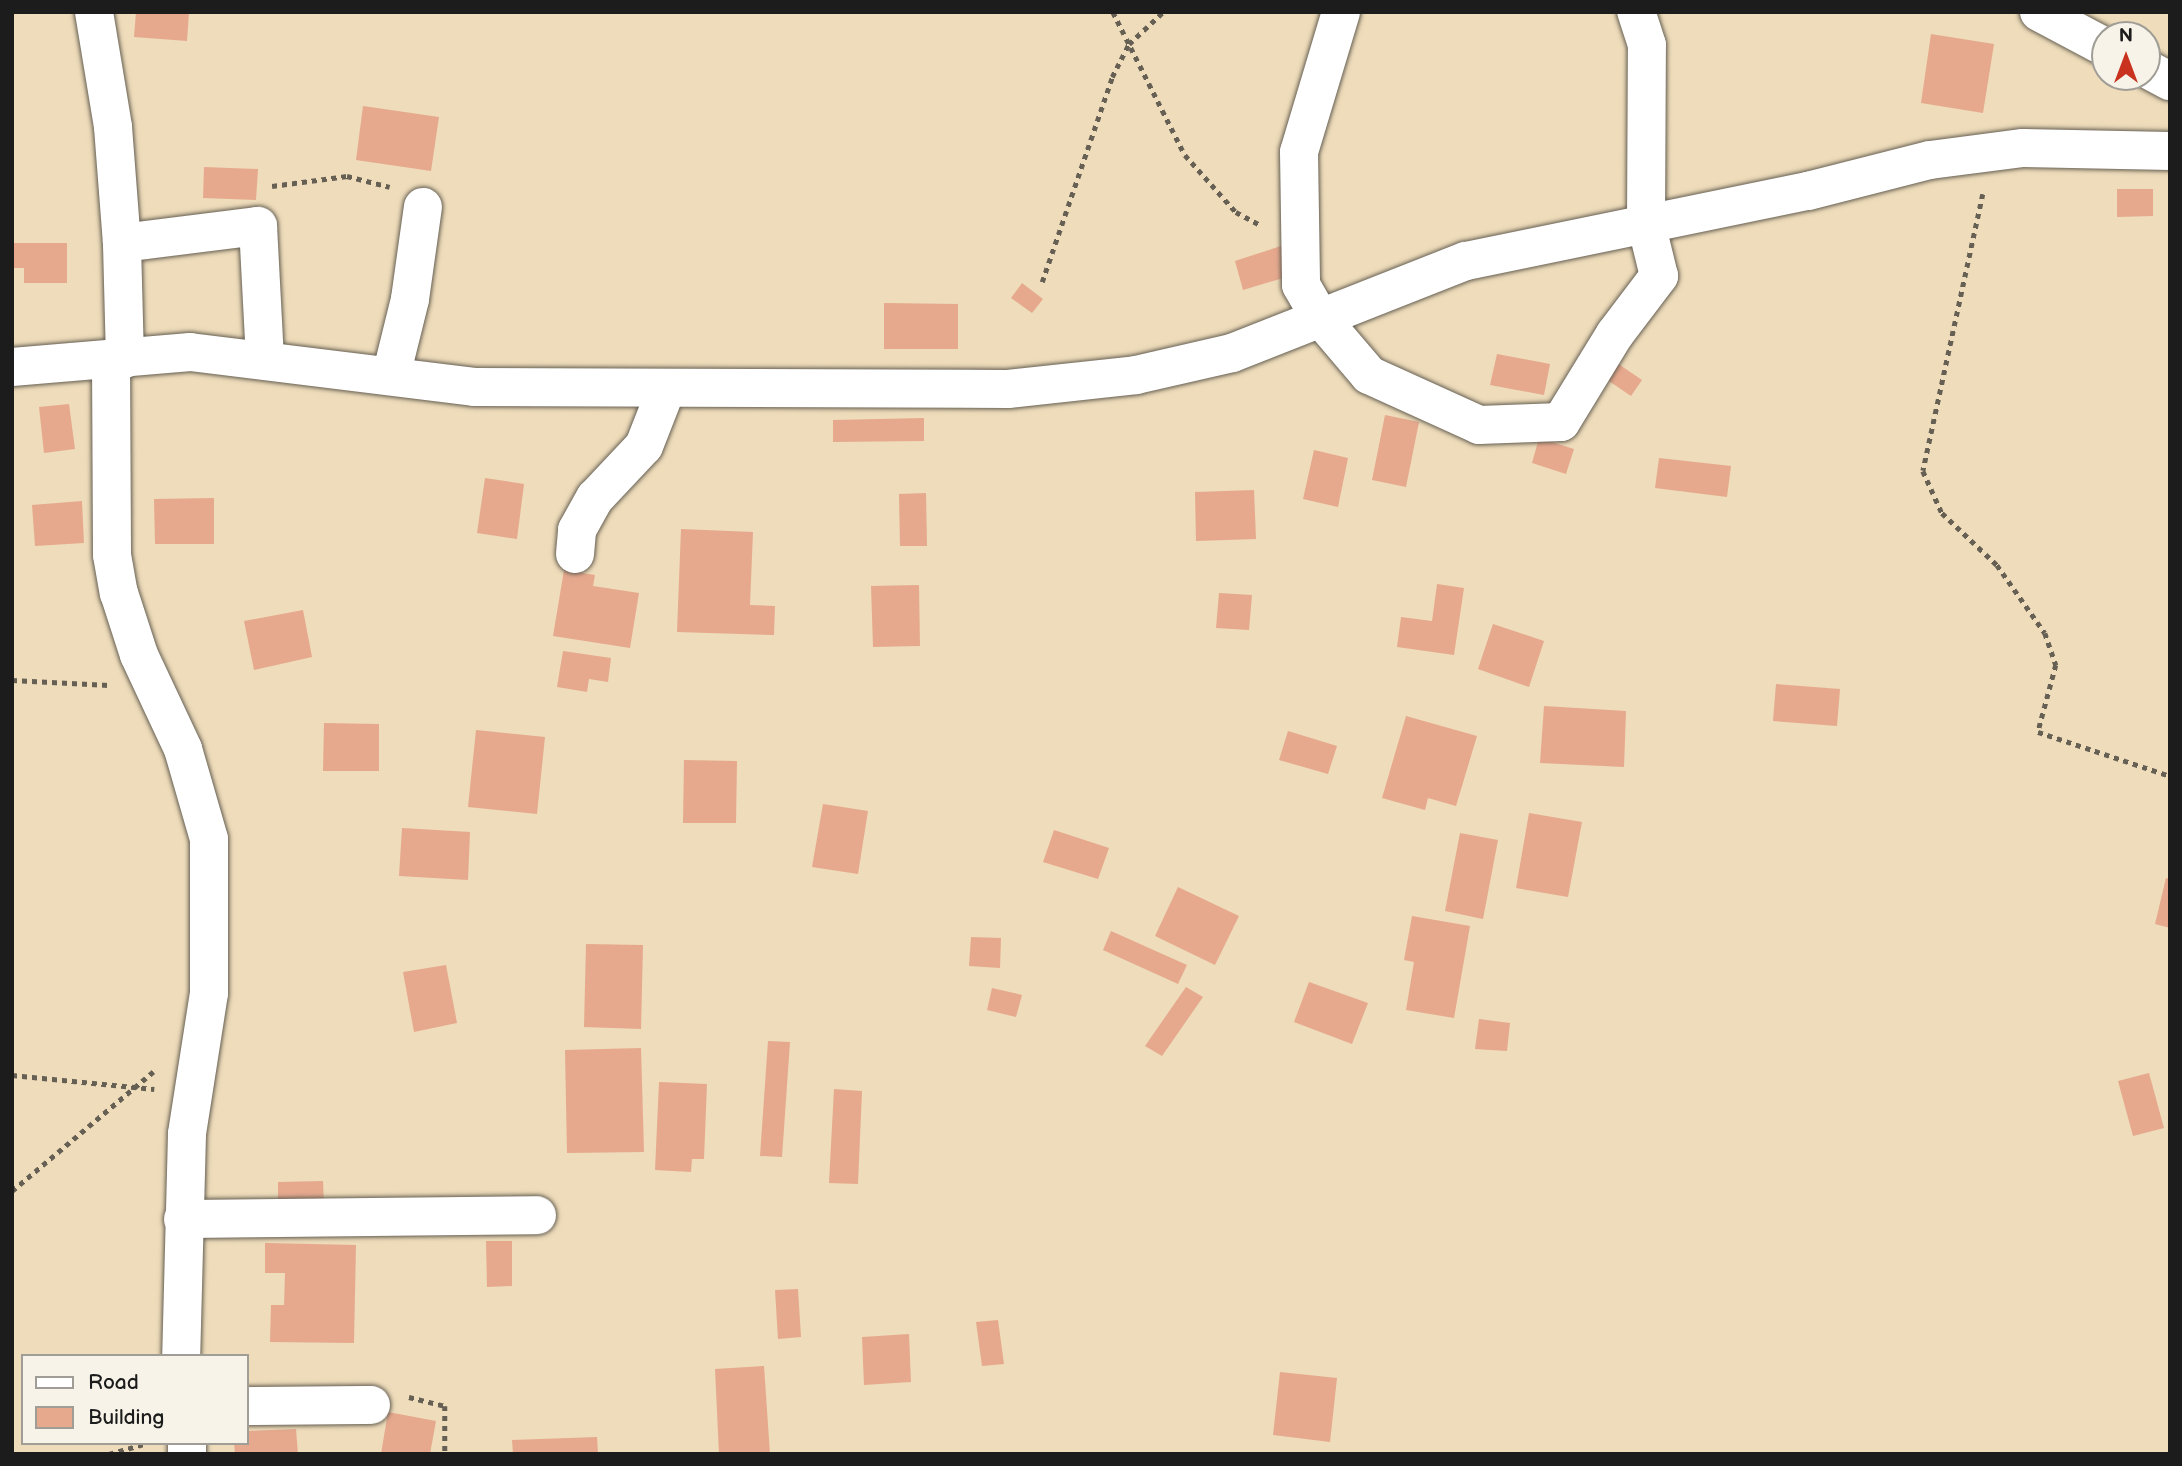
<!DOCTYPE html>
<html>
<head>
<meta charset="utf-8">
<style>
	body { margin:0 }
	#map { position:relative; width:2182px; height:1466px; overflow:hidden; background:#eedcba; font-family:"Balsamiq Sans",sans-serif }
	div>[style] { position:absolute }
	.building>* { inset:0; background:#e6a98e }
	.path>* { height:4.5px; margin-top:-2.25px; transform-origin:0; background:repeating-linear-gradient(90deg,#665f53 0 5px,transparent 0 10px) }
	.roads { filter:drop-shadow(0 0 2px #665f53) drop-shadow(0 0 2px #665f53) }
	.street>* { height:38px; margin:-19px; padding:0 19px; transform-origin:19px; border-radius:19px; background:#fff }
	span { translate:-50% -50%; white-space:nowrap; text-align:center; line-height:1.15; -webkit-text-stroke:7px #f7f3e8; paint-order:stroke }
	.frame { position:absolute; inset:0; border:14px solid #1c1c1c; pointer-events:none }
	.legend { position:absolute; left:21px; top:1354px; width:228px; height:91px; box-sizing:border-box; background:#f7f3e8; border:2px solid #9f9d96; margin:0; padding:9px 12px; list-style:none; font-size:21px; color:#1c1c1c }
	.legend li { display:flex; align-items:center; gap:14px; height:35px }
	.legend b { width:35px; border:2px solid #9f9d96 }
	.north { position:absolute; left:2091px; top:21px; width:70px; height:70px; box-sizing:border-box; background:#f7f3e8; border:2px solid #9f9d96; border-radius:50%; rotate:0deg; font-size:19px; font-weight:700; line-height:28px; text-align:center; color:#1c1c1c }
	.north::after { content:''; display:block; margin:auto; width:24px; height:32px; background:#c8321e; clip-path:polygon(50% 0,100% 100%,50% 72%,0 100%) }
</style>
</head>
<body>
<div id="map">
	<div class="building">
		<i style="clip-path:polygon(136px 12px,189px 12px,187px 41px,134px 37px)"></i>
		<i style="clip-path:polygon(1931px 34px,1994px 44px,1983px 113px,1921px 103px)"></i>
		<i style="clip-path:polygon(363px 106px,439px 117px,431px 171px,356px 160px)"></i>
		<i style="clip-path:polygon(204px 167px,258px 169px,256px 200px,203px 198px)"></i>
		<i style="clip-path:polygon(2117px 189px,2153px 189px,2153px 216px,2117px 217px)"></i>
		<i style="clip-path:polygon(12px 243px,67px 243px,67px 283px,24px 283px,24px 268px,12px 268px)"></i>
		<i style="clip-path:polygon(1281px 246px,1290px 276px,1243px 290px,1235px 261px)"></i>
		<i style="clip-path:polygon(1022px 283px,1043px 299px,1032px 313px,1011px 298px)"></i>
		<i style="clip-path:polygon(884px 303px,958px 304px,958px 349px,884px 349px)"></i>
		<i style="clip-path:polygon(1497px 354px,1550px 364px,1544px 395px,1490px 385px)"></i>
		<i style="clip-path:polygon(1611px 359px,1642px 380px,1631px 396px,1600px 375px)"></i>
		<i style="clip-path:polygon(69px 404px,75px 449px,44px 453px,39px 407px)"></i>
		<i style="clip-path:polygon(1385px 415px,1419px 422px,1406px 487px,1372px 480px)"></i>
		<i style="clip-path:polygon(924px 418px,924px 441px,833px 442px,833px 420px)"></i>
		<i style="clip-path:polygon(1539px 438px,1574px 449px,1566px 474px,1532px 463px)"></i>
		<i style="clip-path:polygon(1314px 450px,1348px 458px,1338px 507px,1303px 499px)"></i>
		<i style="clip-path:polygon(1659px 458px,1731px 466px,1727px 497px,1655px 488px)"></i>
		<i style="clip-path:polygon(485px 478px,524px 484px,517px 539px,477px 533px)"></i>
		<i style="clip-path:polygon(1254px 490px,1256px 539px,1196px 541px,1195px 492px)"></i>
		<i style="clip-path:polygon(926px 493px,927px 546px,900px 546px,899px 494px)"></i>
		<i style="clip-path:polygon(214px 498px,214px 544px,155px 544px,154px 499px)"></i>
		<i style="clip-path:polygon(82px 501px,84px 543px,35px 546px,32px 505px)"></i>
		<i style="clip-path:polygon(681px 529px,753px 532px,750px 605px,775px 606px,774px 635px,677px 632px)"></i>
		<i style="clip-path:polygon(564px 570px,595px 575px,593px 586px,639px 593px,630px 648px,553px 636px)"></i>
		<i style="clip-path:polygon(1437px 584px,1464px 588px,1454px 655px,1397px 647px,1401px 617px,1432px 621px)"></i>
		<i style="clip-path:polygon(919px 585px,920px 646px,873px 647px,871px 586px)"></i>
		<i style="clip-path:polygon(1219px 593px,1252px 595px,1249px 630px,1216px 628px)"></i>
		<i style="clip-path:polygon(303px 610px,312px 657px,254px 670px,244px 621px)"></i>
		<i style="clip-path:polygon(1493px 624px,1544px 641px,1529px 687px,1478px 669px)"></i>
		<i style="clip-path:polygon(563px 651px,611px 658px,608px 682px,589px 679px,587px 692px,557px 687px)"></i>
		<i style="clip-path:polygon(1776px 684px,1840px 689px,1837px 726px,1773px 721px)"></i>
		<i style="clip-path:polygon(1544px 706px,1626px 711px,1624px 767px,1540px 763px)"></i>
		<i style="clip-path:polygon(1406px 716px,1477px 736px,1456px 806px,1428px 798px,1425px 810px,1382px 798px)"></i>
		<i style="clip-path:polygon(324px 723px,379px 724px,379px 771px,323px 771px)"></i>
		<i style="clip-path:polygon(476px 730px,545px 737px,537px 814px,468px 807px)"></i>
		<i style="clip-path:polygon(1288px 731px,1337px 746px,1328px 774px,1279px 760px)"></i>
		<i style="clip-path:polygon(684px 760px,737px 761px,736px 823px,683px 823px)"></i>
		<i style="clip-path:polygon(823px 804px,868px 811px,858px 874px,812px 867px)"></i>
		<i style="clip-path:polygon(1529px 813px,1582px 822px,1568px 897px,1516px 888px)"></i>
		<i style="clip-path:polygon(402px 828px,470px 832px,468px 880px,399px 876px)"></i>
		<i style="clip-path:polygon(1054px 830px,1109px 848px,1098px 879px,1043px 862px)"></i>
		<i style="clip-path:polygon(1460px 833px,1498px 840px,1483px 919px,1445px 911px)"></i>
		<i style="clip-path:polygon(2166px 878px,2170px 879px,2170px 928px,2155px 924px)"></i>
		<i style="clip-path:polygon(1178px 887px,1239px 916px,1215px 965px,1155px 936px)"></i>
		<i style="clip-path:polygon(1412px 916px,1470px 926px,1454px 1018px,1406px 1010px,1414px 962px,1404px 960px)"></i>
		<i style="clip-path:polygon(1111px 931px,1187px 965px,1178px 984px,1103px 950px)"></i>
		<i style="clip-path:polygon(971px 937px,1001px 938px,1000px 968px,969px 966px)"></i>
		<i style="clip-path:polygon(586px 944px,643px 945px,641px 1029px,584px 1027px)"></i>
		<i style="clip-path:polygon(446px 965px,457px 1023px,414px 1032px,403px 972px)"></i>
		<i style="clip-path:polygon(1309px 982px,1368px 1003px,1352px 1044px,1294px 1022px)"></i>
		<i style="clip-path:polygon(1186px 987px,1203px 997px,1162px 1056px,1145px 1046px)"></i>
		<i style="clip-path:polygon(992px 988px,1022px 995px,1016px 1017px,987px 1010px)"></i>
		<i style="clip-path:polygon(1479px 1019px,1510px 1023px,1507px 1051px,1475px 1049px)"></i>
		<i style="clip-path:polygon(768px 1041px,790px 1042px,782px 1157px,760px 1156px)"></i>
		<i style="clip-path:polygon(641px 1048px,644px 1152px,567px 1153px,565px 1050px)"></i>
		<i style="clip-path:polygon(2149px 1073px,2164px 1128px,2133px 1136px,2118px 1081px)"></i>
		<i style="clip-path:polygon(659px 1082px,707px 1084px,704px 1159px,692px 1159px,691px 1172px,655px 1170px)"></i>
		<i style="clip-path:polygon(834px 1089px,862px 1091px,858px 1184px,829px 1183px)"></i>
		<i style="clip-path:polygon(323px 1181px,324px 1205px,278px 1206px,278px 1182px)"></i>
		<i style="clip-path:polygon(486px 1241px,512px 1241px,512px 1286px,487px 1287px)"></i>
		<i style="clip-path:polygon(265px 1243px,356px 1245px,354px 1343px,270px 1342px,271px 1305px,284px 1305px,285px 1273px,265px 1273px)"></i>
		<i style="clip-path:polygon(798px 1289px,801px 1337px,778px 1339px,775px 1290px)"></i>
		<i style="clip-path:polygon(998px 1320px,1004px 1364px,982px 1366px,976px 1322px)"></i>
		<i style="clip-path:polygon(909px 1334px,911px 1382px,864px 1385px,862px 1337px)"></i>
		<i style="clip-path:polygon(764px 1366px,770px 1454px,719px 1454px,715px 1369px)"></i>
		<i style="clip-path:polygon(1280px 1372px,1337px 1378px,1330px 1442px,1273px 1435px)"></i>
		<i style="clip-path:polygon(388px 1412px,436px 1421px,430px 1454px,381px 1454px)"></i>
		<i style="clip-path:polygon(296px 1429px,298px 1454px,235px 1454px,234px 1443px,247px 1443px,247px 1431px)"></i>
		<i style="clip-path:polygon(597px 1437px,598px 1454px,513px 1454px,512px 1440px)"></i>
	</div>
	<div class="path">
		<i style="left:1113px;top:12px;width:160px;rotate:63.3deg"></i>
		<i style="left:1185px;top:155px;width:76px;rotate:48.2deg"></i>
		<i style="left:1236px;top:212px;width:26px;rotate:28deg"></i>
		<i style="left:272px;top:186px;width:76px;rotate:-7.6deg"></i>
		<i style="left:347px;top:176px;width:44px;rotate:14.3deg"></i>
		<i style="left:1983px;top:194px;width:283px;rotate:102.2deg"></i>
		<i style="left:1923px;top:471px;width:46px;rotate:65.7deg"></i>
		<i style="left:1942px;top:513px;width:76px;rotate:43.4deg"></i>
		<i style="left:1997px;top:565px;width:83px;rotate:54.8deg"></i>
		<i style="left:2045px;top:633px;width:34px;rotate:71deg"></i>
		<i style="left:2056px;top:665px;width:69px;rotate:105deg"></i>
		<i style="left:2038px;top:732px;width:139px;rotate:18.4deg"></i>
		<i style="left:1042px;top:282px;width:217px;rotate:-71.1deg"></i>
		<i style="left:1112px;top:77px;width:37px;rotate:-63deg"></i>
		<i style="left:1129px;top:44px;width:47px;rotate:-43.3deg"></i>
		<i style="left:12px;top:680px;width:97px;rotate:3deg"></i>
		<i style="left:12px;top:1075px;width:143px;rotate:5.6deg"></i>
		<i style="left:12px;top:1191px;width:185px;rotate:-40.2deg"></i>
		<i style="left:409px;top:1397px;width:37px;rotate:14deg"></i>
		<i style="left:445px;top:1406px;width:48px;rotate:90deg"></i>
		<i style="left:109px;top:1454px;width:37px;rotate:-16deg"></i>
	</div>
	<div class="roads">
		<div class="street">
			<i style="left:94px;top:12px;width:117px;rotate:80.6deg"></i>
			<i style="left:113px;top:127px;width:116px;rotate:85.6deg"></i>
			<i style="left:1341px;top:12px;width:146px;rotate:106.7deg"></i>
			<i style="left:1299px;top:152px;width:133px;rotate:89.1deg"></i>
			<i style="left:1301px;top:285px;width:34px;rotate:60deg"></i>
			<i style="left:1318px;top:315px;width:79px;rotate:49.6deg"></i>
			<i style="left:1369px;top:375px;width:121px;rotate:24.4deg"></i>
			<i style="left:1479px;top:425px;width:82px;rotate:-2.1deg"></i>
			<i style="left:1561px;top:422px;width:103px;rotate:-58.5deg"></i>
			<i style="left:1615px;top:334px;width:73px;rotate:-52.8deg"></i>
			<i style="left:1659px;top:276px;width:55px;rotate:-103.8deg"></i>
			<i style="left:1646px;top:223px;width:178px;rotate:-89.7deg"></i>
			<i style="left:1647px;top:45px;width:35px;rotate:-108deg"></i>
			<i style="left:2039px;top:12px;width:75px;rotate:27.9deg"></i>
			<i style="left:2147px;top:69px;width:26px;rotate:28deg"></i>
			<i style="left:125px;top:359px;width:116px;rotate:-91.5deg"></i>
			<i style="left:122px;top:243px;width:137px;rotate:-7.1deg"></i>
			<i style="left:258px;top:226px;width:134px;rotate:87deg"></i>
			<i style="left:111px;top:360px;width:195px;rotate:89.7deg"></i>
			<i style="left:112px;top:555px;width:39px;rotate:80deg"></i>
			<i style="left:119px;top:593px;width:65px;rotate:72.1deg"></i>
			<i style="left:139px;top:655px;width:104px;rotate:64.9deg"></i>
			<i style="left:183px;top:749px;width:94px;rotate:73.9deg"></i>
			<i style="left:209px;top:839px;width:154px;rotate:90deg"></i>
			<i style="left:209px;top:993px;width:143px;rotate:98.9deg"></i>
			<i style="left:187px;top:1134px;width:222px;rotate:91.5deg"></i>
			<i style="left:12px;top:367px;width:179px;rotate:-4.8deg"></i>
			<i style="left:190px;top:352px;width:286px;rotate:7deg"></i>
			<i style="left:474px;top:387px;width:534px;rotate:0.21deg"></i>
			<i style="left:1008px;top:389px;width:129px;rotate:-6.2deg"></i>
			<i style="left:1136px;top:375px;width:98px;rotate:-12.9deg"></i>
			<i style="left:1232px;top:353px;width:251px;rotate:-21.5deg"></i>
			<i style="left:1466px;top:261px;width:349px;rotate:-11.6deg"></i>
			<i style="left:1808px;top:191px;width:126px;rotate:-14.3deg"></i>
			<i style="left:1930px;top:160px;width:94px;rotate:-7.4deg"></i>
			<i style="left:2023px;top:148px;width:147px;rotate:1.2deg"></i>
			<i style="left:391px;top:376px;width:79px;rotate:-76.1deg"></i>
			<i style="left:410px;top:299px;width:93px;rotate:-82deg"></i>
			<i style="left:575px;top:554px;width:24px;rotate:-85deg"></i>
			<i style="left:577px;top:530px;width:37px;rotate:-61deg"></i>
			<i style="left:595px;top:498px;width:71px;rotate:-46.7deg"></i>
			<i style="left:644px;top:446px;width:60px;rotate:-68.6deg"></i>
			<i style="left:183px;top:1219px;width:354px;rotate:-0.6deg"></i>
			<i style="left:247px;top:1406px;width:124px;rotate:-0.5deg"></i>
			<i style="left:187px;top:1443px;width:11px;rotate:90deg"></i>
		</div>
	</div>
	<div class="frame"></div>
	<ul class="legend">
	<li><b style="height:9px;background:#fff"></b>Road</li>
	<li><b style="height:19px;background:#e6a98e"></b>Building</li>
	</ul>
	<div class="north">N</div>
</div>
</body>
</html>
